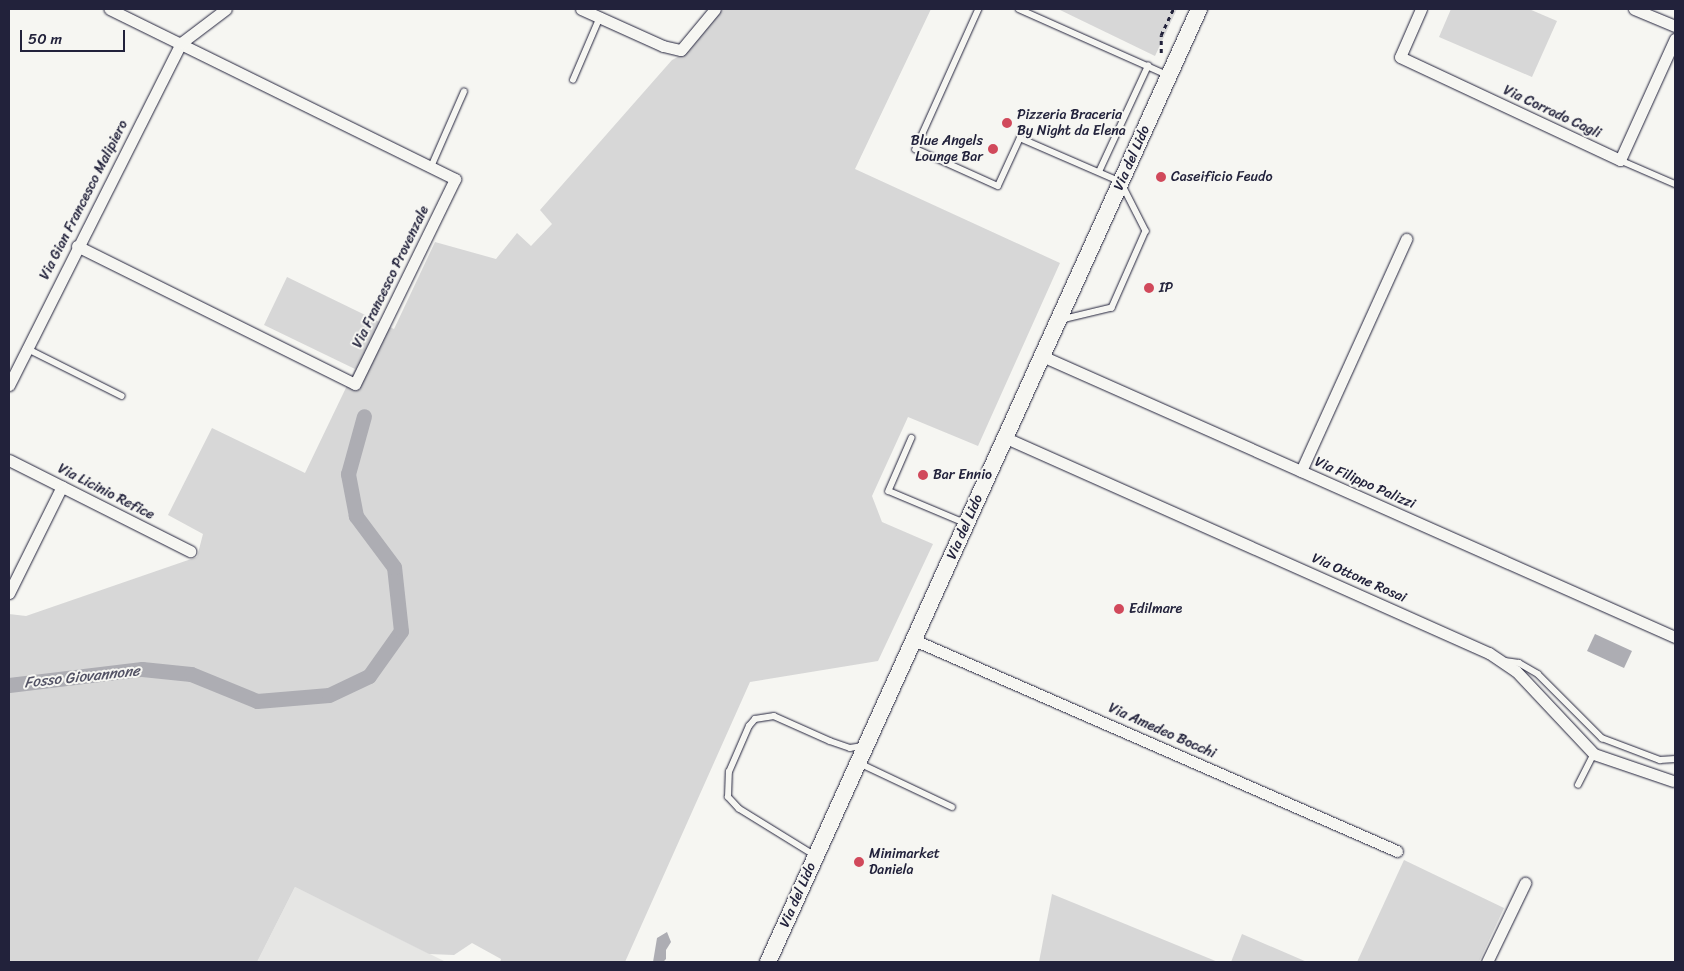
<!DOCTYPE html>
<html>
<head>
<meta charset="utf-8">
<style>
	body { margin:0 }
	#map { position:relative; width:1684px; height:971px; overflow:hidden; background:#f6f6f2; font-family:Sriracha,sans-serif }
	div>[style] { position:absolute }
	.built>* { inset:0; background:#e6e6e4 }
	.green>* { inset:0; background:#d7d7d7 }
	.water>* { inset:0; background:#adadb3 }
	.canal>* { height:15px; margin:-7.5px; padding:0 7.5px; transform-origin:7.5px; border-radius:7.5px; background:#adadb3 }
	.path>* { height:2.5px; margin-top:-1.25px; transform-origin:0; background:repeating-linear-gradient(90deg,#22223b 0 4px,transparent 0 8px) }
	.roads { filter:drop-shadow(0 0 1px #22223b) drop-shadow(0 0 1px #22223b) }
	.service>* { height:5.5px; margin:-2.75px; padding:0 2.75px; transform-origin:2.75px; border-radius:2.75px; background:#f6f6f2 }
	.minor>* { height:11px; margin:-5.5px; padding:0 5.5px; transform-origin:5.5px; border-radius:5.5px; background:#f6f6f2 }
	.secondary>* { height:16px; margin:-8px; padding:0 8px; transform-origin:8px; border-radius:8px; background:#f6f6f2 }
	.dots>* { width:14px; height:14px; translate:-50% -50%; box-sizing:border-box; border:2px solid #f6f6f2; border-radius:50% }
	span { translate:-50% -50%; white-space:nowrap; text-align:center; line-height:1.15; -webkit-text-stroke:4px #f6f6f2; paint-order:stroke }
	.street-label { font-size:14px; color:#22223b }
	.poi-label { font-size:14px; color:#22223b }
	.left { translate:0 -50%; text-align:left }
	.right { translate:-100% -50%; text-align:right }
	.water-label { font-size:15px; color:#535365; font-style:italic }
	.frame { position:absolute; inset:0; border:10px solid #22223b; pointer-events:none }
	.scale { position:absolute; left:20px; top:30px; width:105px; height:22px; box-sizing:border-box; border:2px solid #22223b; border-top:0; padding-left:6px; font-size:15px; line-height:18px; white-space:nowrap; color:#22223b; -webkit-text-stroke:4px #f6f6f2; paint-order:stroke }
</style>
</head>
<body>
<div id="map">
	<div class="built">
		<i style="clip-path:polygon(295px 887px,446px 962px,257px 962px)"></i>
	</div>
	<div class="green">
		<i style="clip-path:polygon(723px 9px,931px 9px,855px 169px,1060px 263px,978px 446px,908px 417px,872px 496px,882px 522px,933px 544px,878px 661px,750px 682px,625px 962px,500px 962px,501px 959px,472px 943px,454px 955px,429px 954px,295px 887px,257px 962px,9px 962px,9px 614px,26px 616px,197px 557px,203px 534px,168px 515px,212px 428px,305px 473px,355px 369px,264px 325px,287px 277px,394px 329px,435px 242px,496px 259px,517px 233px,531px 246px,552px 224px,540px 210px,672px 60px,689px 51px)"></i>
		<i style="clip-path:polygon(1058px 9px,1177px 9px,1155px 56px)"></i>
		<i style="clip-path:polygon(1451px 9px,1529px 9px,1557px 21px,1532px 77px,1439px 37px)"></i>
		<i style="clip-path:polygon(1404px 860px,1504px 908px,1479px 962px,1357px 962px)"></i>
		<i style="clip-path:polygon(1052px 894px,1218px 962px,1039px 962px)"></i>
		<i style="clip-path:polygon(1242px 934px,1307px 962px,1231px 962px)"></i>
	</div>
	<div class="water">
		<i style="clip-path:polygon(1595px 634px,1632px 651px,1624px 668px,1587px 651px)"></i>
		<i style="clip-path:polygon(667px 932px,671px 942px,666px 950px,666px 959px,663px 962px,653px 962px,657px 938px)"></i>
	</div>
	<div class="canal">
		<i style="left:9px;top:685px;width:134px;rotate:-6.9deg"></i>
		<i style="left:142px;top:669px;width:49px;rotate:5.8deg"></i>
		<i style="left:191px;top:674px;width:71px;rotate:22.2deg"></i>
		<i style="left:257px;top:701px;width:72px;rotate:-4.8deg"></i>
		<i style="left:329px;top:695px;width:44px;rotate:-25.4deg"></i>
		<i style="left:369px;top:676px;width:55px;rotate:-54.6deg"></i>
		<i style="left:401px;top:631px;width:64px;rotate:-96.2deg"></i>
		<i style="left:394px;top:567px;width:64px;rotate:-126.7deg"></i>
		<i style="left:356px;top:516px;width:43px;rotate:-100.8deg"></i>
		<i style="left:348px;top:474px;width:60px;rotate:-74.6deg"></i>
	</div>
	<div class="path">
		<i style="left:1161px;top:53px;width:18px;rotate:-90deg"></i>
		<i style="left:1161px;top:35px;width:29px;rotate:-65deg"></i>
	</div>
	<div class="roads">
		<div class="service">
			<i style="left:979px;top:9px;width:154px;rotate:114.2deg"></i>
			<i style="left:916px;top:149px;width:90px;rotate:24.3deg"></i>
			<i style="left:998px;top:186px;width:53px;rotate:-65.4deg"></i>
			<i style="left:1020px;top:138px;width:110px;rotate:23.5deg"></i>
			<i style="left:1121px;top:182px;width:55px;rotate:63deg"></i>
			<i style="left:1146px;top:231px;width:84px;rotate:113.8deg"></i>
			<i style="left:1112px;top:308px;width:51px;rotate:166.5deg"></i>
			<i style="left:1019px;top:9px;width:162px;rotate:24deg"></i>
			<i style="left:573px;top:80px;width:69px;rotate:-66.8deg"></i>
			<i style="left:1620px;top:160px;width:60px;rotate:23.6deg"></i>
			<i style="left:431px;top:167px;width:82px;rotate:-66.3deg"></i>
			<i style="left:1099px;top:172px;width:117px;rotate:-65.2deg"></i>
			<i style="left:26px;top:348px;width:107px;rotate:26.6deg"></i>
			<i style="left:912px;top:438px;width:58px;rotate:113.5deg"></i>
			<i style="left:889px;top:491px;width:82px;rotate:22.8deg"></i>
			<i style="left:1505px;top:661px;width:14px;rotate:8deg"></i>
			<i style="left:1519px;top:663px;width:22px;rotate:30deg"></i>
			<i style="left:1538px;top:674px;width:91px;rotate:45deg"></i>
			<i style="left:1602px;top:738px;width:62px;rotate:20.8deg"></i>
			<i style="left:1660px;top:760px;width:15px;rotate:-4deg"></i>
			<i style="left:859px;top:763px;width:103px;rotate:25.3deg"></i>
			<i style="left:1578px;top:785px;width:35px;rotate:-63deg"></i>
			<i style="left:815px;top:856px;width:89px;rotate:-148.3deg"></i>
			<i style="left:739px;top:809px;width:16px;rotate:-133deg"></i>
			<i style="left:728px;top:797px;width:25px;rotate:-88deg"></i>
			<i style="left:729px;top:772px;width:50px;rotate:-66.5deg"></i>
			<i style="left:749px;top:726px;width:9px;rotate:-49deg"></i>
			<i style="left:755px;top:719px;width:19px;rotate:-9deg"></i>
			<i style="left:774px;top:716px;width:61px;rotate:24.1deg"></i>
			<i style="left:830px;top:741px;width:21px;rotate:19deg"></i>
			<i style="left:850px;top:748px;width:13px;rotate:-9deg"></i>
		</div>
		<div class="minor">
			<i style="left:581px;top:9px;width:90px;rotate:24.3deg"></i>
			<i style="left:663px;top:46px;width:18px;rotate:13deg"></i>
			<i style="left:681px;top:50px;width:53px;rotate:-50.3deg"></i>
			<i style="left:1421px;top:9px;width:52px;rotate:113.6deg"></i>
			<i style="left:1400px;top:57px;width:243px;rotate:25.1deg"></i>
			<i style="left:1620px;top:160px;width:133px;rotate:-65.6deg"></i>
			<i style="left:1634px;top:9px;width:44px;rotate:22.5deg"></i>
			<i style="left:77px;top:246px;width:310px;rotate:26.4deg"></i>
			<i style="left:355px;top:384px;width:228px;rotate:-64deg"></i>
			<i style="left:455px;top:179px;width:385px;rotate:-153.8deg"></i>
			<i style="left:1042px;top:356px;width:693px;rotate:23.94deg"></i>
			<i style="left:9px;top:385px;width:383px;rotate:-63.3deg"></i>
			<i style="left:181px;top:43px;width:56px;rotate:-37.1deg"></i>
			<i style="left:1006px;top:438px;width:529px;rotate:24deg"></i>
			<i style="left:1489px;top:653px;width:32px;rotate:34deg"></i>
			<i style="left:1516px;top:671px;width:114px;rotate:46.8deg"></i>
			<i style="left:1594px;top:754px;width:83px;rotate:18.9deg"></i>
			<i style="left:9px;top:460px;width:203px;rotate:26.7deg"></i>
			<i style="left:1301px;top:471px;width:255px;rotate:-65.6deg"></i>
			<i style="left:9px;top:593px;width:119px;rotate:-63.6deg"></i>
			<i style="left:914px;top:640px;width:527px;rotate:23.6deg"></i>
			<i style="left:1487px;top:962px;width:88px;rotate:-64.3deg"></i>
		</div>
		<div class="secondary">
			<i style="left:768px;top:962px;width:1046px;rotate:-65.66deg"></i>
		</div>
	</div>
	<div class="dots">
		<i style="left:1007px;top:123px;background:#d1495b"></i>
		<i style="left:993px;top:149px;background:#d1495b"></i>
		<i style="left:1161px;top:177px;background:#d1495b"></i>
		<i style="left:1149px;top:288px;background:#d1495b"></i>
		<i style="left:923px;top:475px;background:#d1495b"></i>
		<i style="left:1119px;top:609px;background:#d1495b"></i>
		<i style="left:859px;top:862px;background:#d1495b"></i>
	</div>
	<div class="street-label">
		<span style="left:1552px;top:112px;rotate:25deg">Via Corrado Cagli</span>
		<span style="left:1132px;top:158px;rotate:-66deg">Via del Lido</span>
		<span style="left:84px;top:200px;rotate:-63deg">Via Gian Francesco Malipiero</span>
		<span style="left:391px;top:277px;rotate:-64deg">Via Francesco Provenzale</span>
		<span style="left:1365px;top:483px;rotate:24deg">Via Filippo Palizzi</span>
		<span style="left:106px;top:492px;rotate:27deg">Via Licinio Refice</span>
		<span style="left:965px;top:527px;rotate:-66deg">Via del Lido</span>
		<span style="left:1359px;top:578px;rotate:24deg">Via Ottone Rosai</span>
		<span style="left:1162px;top:731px;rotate:24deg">Via Amedeo Bocchi</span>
		<span style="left:798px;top:895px;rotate:-66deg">Via del Lido</span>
	</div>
	<div class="poi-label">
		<span class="left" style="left:1017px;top:123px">Pizzeria Braceria<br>By Night da Elena</span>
		<span class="right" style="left:983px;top:149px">Blue Angels<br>Lounge Bar</span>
		<span class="left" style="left:1171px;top:177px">Caseificio Feudo</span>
		<span class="left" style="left:1159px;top:288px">IP</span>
		<span class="left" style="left:933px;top:475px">Bar Ennio</span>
		<span class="left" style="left:1129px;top:609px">Edilmare</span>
		<span class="left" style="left:869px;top:862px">Minimarket<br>Daniela</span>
	</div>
	<div class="water-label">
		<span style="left:82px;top:677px;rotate:-6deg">Fosso Giovannone</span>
	</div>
	<div class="frame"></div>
	<div class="scale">50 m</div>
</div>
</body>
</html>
